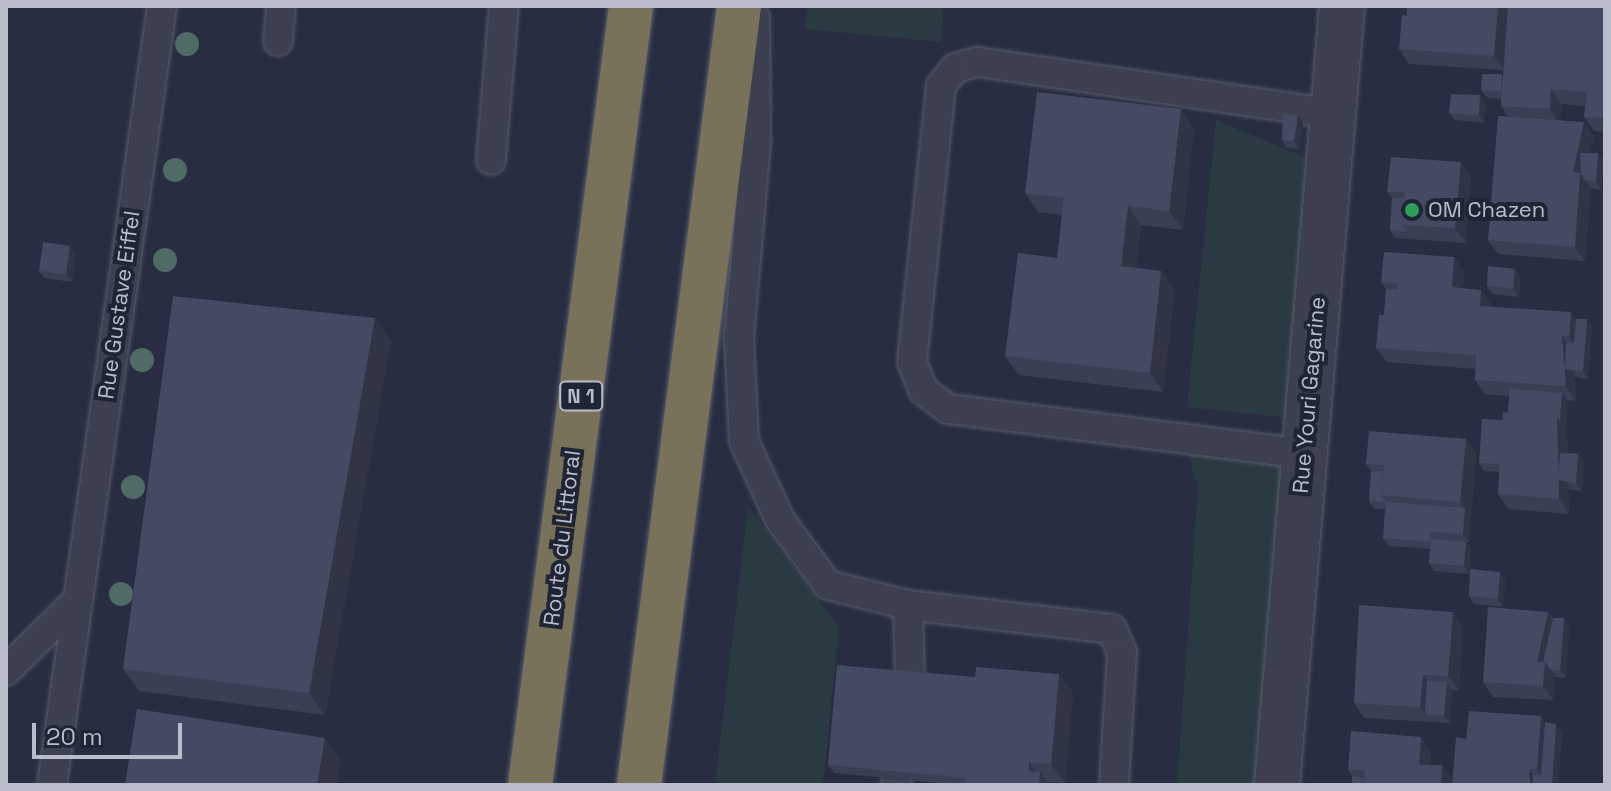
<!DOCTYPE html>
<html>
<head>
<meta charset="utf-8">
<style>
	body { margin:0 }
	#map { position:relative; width:1611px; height:791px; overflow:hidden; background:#282d41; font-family:"Space Grotesk",sans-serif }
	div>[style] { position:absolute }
	.green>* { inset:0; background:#2a3a42 }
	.roads { filter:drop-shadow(0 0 2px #575b6b) drop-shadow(0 0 2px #575b6b) }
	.lane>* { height:28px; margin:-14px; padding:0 14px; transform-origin:14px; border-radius:14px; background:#3c4051 }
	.street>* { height:44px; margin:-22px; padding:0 22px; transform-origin:22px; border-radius:22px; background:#3c4051 }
	.highway>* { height:44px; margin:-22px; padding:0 22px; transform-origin:22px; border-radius:22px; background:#777259 }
	.trees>* { width:24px; height:24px; margin:-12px; border-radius:50%; background:#506a66 }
	.wall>* { inset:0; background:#3a4053 }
	.shaded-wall>* { inset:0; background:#303444 }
	.building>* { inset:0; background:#444a61 }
	.dots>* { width:22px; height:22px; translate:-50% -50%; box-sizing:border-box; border:4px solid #202536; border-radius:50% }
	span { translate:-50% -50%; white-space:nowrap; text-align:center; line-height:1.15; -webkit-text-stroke:8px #202536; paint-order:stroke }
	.shield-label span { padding:2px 6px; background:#202536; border:2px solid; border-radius:6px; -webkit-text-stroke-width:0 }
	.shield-label { font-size:20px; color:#b9bccb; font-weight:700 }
	.poi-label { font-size:22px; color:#b9bccb }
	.left { translate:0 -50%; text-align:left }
	.street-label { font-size:22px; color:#b9bccb }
	.frame { position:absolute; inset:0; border:8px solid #b9bccb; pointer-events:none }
	.scale { position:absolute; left:32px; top:723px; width:150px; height:36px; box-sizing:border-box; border:4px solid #b9bccb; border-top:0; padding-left:10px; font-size:24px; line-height:28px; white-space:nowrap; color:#b9bccb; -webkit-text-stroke:6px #202536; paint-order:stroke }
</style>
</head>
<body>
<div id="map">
	<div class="green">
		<i style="clip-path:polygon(808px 6px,944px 6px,941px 42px,805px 29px)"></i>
		<i style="clip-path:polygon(1216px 120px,1316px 162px,1298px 419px,1187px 407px)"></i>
		<i style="clip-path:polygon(1185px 444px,1294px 459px,1260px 785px,1177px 785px,1198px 487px)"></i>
		<i style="clip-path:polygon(748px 507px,839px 627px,823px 785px,715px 785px)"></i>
	</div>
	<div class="roads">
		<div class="lane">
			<i style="left:755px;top:17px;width:126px;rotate:89.5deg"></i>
			<i style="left:756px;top:143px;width:197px;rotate:95deg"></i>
			<i style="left:739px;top:339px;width:102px;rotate:87.2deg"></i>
			<i style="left:744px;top:441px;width:87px;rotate:65.5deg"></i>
			<i style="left:780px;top:520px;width:81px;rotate:53.6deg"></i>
			<i style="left:828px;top:585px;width:82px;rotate:14deg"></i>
			<i style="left:908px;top:605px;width:205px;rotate:6.7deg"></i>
			<i style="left:1112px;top:629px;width:26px;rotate:67deg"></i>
			<i style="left:1122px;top:653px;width:132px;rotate:93.5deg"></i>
			<i style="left:278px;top:41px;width:35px;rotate:-85deg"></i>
			<i style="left:491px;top:160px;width:155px;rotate:-85.2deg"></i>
			<i style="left:1305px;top:454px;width:360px;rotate:-172.8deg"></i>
			<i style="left:948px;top:409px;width:31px;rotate:-143deg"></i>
			<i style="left:923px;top:390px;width:30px;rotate:-111deg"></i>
			<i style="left:912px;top:362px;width:278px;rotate:-84deg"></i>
			<i style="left:941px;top:86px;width:23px;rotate:-52deg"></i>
			<i style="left:955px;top:68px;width:24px;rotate:-15deg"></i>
			<i style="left:978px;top:62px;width:359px;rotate:8.3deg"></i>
			<i style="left:908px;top:605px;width:74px;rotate:88.5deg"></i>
			<i style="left:6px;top:671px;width:97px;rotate:-44.6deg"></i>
			<i style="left:52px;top:785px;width:787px;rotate:-81.96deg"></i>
			<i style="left:896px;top:785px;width:6px;rotate:-81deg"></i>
		</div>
		<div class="street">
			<i style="left:1277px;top:785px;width:782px;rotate:-85.23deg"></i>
		</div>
		<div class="highway">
			<i style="left:530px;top:785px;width:786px;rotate:-82.61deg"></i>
			<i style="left:639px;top:785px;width:785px;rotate:-82.68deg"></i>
		</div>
	</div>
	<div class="trees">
		<i style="left:187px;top:44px"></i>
		<i style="left:175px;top:170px"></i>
		<i style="left:165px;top:260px"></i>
		<i style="left:142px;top:360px"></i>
		<i style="left:133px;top:487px"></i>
		<i style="left:121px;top:594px"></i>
	</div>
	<div class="wall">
		<i style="clip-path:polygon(1605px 6px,1605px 132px,1594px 131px,1584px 117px,1585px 106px,1561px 104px,1560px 120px,1594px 136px,1590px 153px,1598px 153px,1604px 161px,1601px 190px,1591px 188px,1585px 261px,1498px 254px,1488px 240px,1508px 117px,1501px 106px,1501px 99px,1487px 98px,1481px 90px,1503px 76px,1503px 70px,1409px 64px,1399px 49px,1407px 15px)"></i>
		<i style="clip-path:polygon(1480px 95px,1486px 103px,1484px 123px,1455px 120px,1449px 113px)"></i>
		<i style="clip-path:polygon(1181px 109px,1194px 128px,1183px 230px,1141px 225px,1136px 268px,1161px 271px,1175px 290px,1163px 392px,1019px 375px,1005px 356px,1057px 258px,1062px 215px,1038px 212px,1025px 193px)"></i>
		<i style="clip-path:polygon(1303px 123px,1299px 149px,1287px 148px,1282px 140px)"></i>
		<i style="clip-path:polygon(1471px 176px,1466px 243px,1395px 238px,1390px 230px,1392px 198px,1387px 192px)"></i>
		<i style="clip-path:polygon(76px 254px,72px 282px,44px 278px,39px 271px)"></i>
		<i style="clip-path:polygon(1454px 257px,1464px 272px,1463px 288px,1491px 304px,1491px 306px,1576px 319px,1592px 327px,1588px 379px,1574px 377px,1576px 401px,1567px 400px,1566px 429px,1567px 431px,1568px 453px,1578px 454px,1584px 462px,1582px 491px,1568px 489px,1569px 514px,1508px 509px,1498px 494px,1499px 472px,1484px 471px,1479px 463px,1508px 412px,1509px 396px,1485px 394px,1475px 380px,1476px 369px,1387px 362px,1376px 348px,1384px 315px,1386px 289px,1381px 282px)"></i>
		<i style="clip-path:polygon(1515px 269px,1520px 277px,1519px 297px,1492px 294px,1487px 286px)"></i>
		<i style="clip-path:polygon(391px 341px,325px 715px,139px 691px,123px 669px)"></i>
		<i style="clip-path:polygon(1466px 439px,1476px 453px,1469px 542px,1466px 542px,1471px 550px,1469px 574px,1434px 571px,1429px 563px,1430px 549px,1389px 546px,1383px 538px,1385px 509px,1374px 509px,1369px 501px,1371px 471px,1366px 464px)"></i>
		<i style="clip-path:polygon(1500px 572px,1505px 580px,1503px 607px,1474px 604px,1469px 596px)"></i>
		<i style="clip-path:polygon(1548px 612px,1553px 618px,1569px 626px,1566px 678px,1555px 677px,1553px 700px,1493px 697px,1483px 682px)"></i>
		<i style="clip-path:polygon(1463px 627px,1459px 690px,1452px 690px,1450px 723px,1364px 718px,1354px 703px)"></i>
		<i style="clip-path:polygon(1059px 674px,1073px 693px,1065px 783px,1047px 782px,1049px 785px,963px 785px,834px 773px,828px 765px,975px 677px)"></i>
		<i style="clip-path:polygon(1541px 716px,1545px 722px,1562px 732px,1558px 785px,1452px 785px,1466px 739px)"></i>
		<i style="clip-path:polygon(1421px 737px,1431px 752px,1430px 765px,1442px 765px,1452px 780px,1352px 776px,1348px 770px)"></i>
	</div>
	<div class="shaded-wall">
		<i style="clip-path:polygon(1498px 6px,1509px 6px,1505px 71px,1494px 56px)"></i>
		<i style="clip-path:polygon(1551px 89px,1561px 104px,1560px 124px,1550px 109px)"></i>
		<i style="clip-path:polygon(1480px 95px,1486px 103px,1484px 123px,1479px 115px)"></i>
		<i style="clip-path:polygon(1181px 109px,1194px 128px,1183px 230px,1169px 211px)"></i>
		<i style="clip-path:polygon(1298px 115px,1303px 123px,1299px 149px,1294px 141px)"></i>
		<i style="clip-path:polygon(1584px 122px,1594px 136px,1584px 179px,1591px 188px,1585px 261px,1575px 247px,1573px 172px)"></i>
		<i style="clip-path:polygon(1598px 153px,1604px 161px,1601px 190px,1596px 182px)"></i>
		<i style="clip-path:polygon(1461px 162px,1471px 176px,1466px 243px,1455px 228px)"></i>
		<i style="clip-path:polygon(1128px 206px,1141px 225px,1134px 285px,1121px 266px)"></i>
		<i style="clip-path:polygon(70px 246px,76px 254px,72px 282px,66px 274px)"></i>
		<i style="clip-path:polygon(1454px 257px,1464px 272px,1462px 302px,1452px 287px)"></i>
		<i style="clip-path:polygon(1515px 269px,1520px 277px,1519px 297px,1513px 289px)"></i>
		<i style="clip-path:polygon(1161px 271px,1175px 290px,1163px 392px,1150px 373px)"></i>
		<i style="clip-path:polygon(1481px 290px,1491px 304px,1491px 320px,1480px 306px)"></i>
		<i style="clip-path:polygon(1571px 312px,1581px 327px,1580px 351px,1569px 336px)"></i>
		<i style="clip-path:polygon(375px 318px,391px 341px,325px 715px,309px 693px)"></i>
		<i style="clip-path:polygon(1587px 319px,1592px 327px,1588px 379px,1583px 371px)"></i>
		<i style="clip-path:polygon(1562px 336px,1572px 351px,1576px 401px,1566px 386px)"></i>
		<i style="clip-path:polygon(1562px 393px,1568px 401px,1566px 429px,1567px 431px,1569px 514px,1559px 499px,1557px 416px)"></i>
		<i style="clip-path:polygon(1466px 439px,1476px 453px,1469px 542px,1463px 534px,1465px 508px,1460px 502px)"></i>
		<i style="clip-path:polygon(1578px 454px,1584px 462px,1582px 491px,1576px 483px)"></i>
		<i style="clip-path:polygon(1466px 542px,1471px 550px,1469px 574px,1464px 566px)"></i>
		<i style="clip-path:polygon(1500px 572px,1505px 580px,1503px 607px,1498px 599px)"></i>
		<i style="clip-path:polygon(1453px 612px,1463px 627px,1459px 690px,1448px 676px)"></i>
		<i style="clip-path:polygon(1548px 612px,1558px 626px,1549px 668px,1555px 676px,1553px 700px,1543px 686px,1537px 662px)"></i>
		<i style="clip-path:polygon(1564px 618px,1569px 626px,1566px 678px,1560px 671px)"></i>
		<i style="clip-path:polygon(1059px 674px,1073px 693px,1065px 783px,1051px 764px)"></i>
		<i style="clip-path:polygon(1423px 675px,1433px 689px,1425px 714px,1420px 707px)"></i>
		<i style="clip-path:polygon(1447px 682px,1452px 690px,1450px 723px,1444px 716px)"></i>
		<i style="clip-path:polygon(1541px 716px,1551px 730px,1547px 783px,1537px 769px)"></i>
		<i style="clip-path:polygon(1556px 724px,1562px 732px,1558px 785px,1552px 785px)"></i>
		<i style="clip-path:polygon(1421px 737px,1431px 752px,1429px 779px,1419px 765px)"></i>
		<i style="clip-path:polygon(325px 738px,341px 761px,337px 785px,317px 785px)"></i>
		<i style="clip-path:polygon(1029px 762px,1040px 777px,1040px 772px,1049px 785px,1039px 785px,1029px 771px)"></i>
		<i style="clip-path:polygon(1442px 765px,1452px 780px,1452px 785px,1441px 785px)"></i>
		<i style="clip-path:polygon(1529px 769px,1539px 783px,1539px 785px,1530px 785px)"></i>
	</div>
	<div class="building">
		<i style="clip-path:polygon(1407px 6px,1419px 6px,1419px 17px,1407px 15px)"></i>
		<i style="clip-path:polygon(1419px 6px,1498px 6px,1494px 56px,1399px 49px,1402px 15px,1419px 17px)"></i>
		<i style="clip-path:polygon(1508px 6px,1605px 6px,1605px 118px,1584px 117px,1587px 92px,1551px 89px,1550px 109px,1501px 106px)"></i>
		<i style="clip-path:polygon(1482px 74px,1502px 74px,1501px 91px,1481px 90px)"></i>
		<i style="clip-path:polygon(1037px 92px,1181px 109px,1169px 211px,1128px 206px,1121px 266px,1161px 271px,1150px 373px,1005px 356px,1018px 253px,1057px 258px,1064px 198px,1025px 193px)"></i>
		<i style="clip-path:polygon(1451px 94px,1480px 95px,1479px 115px,1449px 113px)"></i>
		<i style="clip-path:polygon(1283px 114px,1298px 115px,1294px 141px,1282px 140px)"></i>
		<i style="clip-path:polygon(1498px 116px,1584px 122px,1573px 172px,1580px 173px,1575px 247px,1488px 240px)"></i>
		<i style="clip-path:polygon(1580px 153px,1598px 153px,1596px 182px,1585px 180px,1581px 174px)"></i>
		<i style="clip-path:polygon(1391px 157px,1461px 162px,1455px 228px,1402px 225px,1405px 192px,1387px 192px)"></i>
		<i style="clip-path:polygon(1392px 198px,1405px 199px,1402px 225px,1407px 232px,1390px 230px)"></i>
		<i style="clip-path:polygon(43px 242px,70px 246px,66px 274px,39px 271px)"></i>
		<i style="clip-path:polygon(1384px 252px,1454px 257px,1452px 287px,1481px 290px,1480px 306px,1571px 312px,1569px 336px,1562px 336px,1566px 386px,1475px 380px,1476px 355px,1376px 348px,1379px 315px,1396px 316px,1398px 283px,1381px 282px)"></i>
		<i style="clip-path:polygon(1488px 266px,1515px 269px,1513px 289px,1487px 286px)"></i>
		<i style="clip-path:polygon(1386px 289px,1398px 290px,1396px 316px,1384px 315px)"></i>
		<i style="clip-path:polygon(173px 296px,375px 318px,309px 693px,123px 669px)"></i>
		<i style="clip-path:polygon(1576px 319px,1587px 319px,1583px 371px,1565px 369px,1566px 343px,1574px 343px)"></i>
		<i style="clip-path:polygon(1510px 389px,1562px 393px,1560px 421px,1557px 416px,1508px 412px)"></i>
		<i style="clip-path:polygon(1503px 412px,1557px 416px,1559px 499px,1498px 494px)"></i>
		<i style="clip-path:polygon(1482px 419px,1503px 420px,1500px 464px,1479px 463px)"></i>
		<i style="clip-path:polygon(1369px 431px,1466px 439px,1460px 502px,1381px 495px,1384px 465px,1366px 464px)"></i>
		<i style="clip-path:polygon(1560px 453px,1578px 454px,1576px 483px,1558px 480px)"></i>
		<i style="clip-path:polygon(1371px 471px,1383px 472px,1381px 495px,1386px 502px,1369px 501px)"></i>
		<i style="clip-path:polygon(1386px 502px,1465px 508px,1463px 534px,1431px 532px,1430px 542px,1383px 538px)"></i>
		<i style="clip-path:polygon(1431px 539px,1466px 542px,1464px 566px,1429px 563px)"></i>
		<i style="clip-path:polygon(1470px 569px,1500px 572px,1498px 599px,1469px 596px)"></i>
		<i style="clip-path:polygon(1359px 605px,1453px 612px,1448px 676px,1423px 675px,1420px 707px,1354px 703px)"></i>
		<i style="clip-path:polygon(1488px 607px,1548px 612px,1537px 662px,1545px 662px,1543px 686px,1483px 682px)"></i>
		<i style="clip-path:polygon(1553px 618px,1564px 618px,1560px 671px,1550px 669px,1545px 662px,1543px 662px)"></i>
		<i style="clip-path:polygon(837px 665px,975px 677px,966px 778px,828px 765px)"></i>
		<i style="clip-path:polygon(976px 667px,1059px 674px,1051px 764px,1029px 762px,1029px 771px,1040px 772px,1039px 785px,965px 785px)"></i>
		<i style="clip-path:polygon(1427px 681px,1447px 682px,1444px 716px,1425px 714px)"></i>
		<i style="clip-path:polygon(137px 709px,325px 738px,317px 785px,125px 785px)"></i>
		<i style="clip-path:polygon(1469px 711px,1541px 716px,1537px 769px,1529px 769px,1530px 785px,1452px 785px,1456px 737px,1466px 739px)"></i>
		<i style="clip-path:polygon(1545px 722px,1556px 724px,1552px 785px,1533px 785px,1533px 775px,1541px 775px)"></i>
		<i style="clip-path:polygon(1351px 731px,1421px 737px,1419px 765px,1442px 765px,1441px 785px,1364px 785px,1365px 770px,1348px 770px)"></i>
		<i style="clip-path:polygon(1352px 776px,1364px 777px,1364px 785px,1352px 785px)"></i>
	</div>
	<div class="dots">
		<i style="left:1412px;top:210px;background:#2e9e5b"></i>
	</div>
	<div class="shield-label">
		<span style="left:581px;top:396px">N 1</span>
	</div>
	<div class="poi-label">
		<span class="left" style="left:1428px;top:210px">OM Chazen</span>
	</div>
	<div class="street-label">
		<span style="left:119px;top:305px;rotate:-82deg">Rue Gustave Eiffel</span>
		<span style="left:1309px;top:395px;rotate:-85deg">Rue Youri Gagarine</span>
		<span style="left:562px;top:538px;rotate:-83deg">Route du Littoral</span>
	</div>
	<div class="frame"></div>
	<div class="scale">20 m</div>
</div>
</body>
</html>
